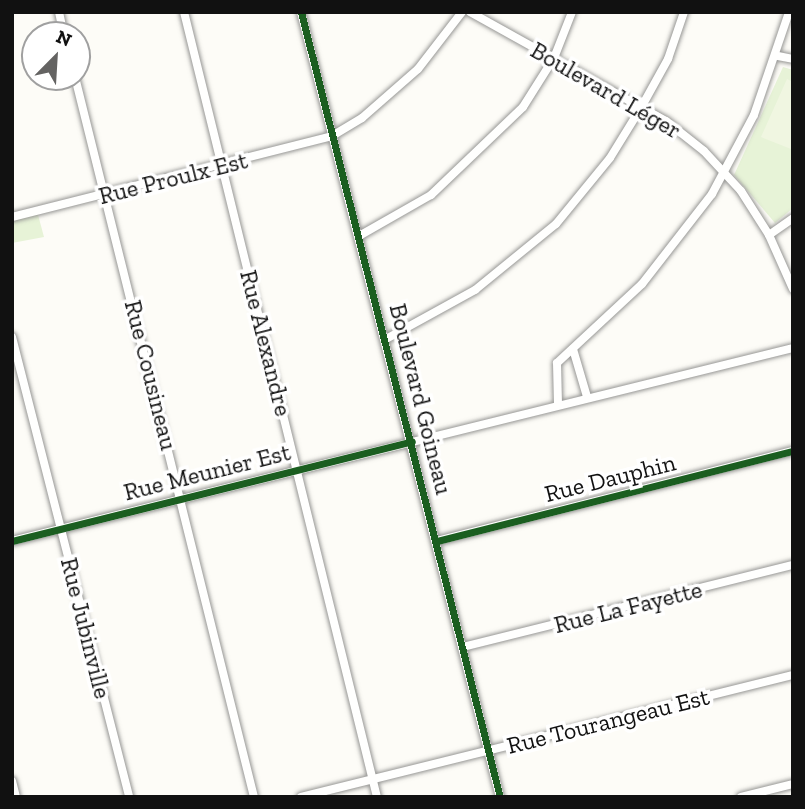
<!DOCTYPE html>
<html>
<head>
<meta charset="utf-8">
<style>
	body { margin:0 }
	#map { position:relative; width:805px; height:809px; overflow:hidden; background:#fdfcf7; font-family:"Zilla Slab",serif }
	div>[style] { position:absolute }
	.green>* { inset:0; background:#e7f3d7 }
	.pitch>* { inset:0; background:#f0f6e1 }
	.roads { filter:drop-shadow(0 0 2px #979795) drop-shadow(0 0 2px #979795) }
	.minor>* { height:8px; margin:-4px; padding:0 4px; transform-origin:4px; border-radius:4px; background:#fffffe }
	.cycleway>* { height:7px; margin:-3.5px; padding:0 3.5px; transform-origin:3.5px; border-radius:3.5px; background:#1b5e20 }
	span { translate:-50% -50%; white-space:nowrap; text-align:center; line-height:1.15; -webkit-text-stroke:7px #fff; paint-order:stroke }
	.street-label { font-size:24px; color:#111 }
	.frame { position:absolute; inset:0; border:14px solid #111; pointer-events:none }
	.north { position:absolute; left:21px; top:21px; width:70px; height:70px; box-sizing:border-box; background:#fff; border:2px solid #a0a0a0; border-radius:50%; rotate:24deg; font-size:19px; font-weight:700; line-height:28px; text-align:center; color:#111 }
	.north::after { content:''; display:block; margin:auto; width:24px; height:32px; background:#646362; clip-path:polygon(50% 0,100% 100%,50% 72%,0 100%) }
</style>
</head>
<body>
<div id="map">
	<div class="green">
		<i style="clip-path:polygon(783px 67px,793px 70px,793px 208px,775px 223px,734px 175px)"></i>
		<i style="clip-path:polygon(37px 211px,44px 237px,12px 243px,12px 217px)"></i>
	</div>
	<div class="pitch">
		<i style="clip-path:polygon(787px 79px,793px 82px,791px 149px,761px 137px)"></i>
	</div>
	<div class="roads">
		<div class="minor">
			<i style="left:59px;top:12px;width:24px;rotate:78deg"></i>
			<i style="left:184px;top:12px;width:808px;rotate:76.19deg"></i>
			<i style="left:301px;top:12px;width:810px;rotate:75.78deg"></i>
			<i style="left:470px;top:12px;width:224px;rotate:29.1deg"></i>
			<i style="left:666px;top:121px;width:48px;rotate:38.3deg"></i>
			<i style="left:704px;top:151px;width:54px;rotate:47.2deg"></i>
			<i style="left:741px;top:191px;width:52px;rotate:57.5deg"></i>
			<i style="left:769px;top:235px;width:59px;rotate:66deg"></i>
			<i style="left:778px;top:56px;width:15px;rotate:11deg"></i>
			<i style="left:75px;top:77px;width:742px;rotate:76.04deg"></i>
			<i style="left:12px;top:217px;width:330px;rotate:-14.2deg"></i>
			<i style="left:332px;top:136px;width:35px;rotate:-31deg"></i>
			<i style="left:362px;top:118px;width:74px;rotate:-41.2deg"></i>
			<i style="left:418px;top:69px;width:72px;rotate:-52.3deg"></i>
			<i style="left:769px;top:235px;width:29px;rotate:-35deg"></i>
			<i style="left:359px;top:236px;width:83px;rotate:-29.7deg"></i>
			<i style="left:431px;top:195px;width:127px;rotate:-43.7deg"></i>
			<i style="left:523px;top:107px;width:58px;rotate:-57.7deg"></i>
			<i style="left:554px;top:58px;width:49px;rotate:-68.6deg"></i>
			<i style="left:12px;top:337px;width:475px;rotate:75.7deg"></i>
			<i style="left:386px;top:339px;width:102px;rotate:-28.8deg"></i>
			<i style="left:475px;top:290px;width:104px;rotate:-39.2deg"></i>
			<i style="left:556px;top:224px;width:85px;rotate:-50.7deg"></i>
			<i style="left:610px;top:158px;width:61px;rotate:-58.4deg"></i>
			<i style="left:642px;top:106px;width:54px;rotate:-61deg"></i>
			<i style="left:668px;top:59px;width:50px;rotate:-71.2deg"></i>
			<i style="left:573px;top:349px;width:50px;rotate:73.7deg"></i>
			<i style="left:558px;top:404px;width:41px;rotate:-91.4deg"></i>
			<i style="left:557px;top:363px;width:116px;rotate:-42.9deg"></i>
			<i style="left:642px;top:284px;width:114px;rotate:-52.1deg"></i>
			<i style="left:712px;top:194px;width:89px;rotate:-62deg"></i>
			<i style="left:754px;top:115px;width:109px;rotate:-71.2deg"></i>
			<i style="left:12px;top:541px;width:804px;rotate:-13.88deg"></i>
			<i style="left:437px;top:541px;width:367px;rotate:-14.2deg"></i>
			<i style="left:463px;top:647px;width:340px;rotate:-14deg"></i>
			<i style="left:12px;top:781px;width:16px;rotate:76deg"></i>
			<i style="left:301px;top:797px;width:507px;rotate:-13.93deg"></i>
			<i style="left:741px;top:797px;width:54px;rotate:-14deg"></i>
		</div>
	</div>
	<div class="cycleway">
		<i style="left:301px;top:12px;width:810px;rotate:75.78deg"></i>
		<i style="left:12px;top:541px;width:412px;rotate:-14deg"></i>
		<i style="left:437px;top:541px;width:367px;rotate:-14.2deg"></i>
	</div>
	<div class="street-label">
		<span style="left:606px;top:90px;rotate:30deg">Boulevard Léger</span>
		<span style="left:173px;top:178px;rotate:-14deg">Rue Proulx Est</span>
		<span style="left:266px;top:343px;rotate:76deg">Rue Alexandre</span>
		<span style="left:151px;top:375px;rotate:76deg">Rue Cousineau</span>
		<span style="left:421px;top:399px;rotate:76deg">Boulevard Goineau</span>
		<span style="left:207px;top:472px;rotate:-14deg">Rue Meunier Est</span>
		<span style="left:610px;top:478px;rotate:-14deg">Rue Dauphin</span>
		<span style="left:628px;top:607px;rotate:-14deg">Rue La Fayette</span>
		<span style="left:86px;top:628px;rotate:76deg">Rue Jubinville</span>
		<span style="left:608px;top:721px;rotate:-14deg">Rue Tourangeau Est</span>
	</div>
	<div class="frame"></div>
	<div class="north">N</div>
</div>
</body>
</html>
